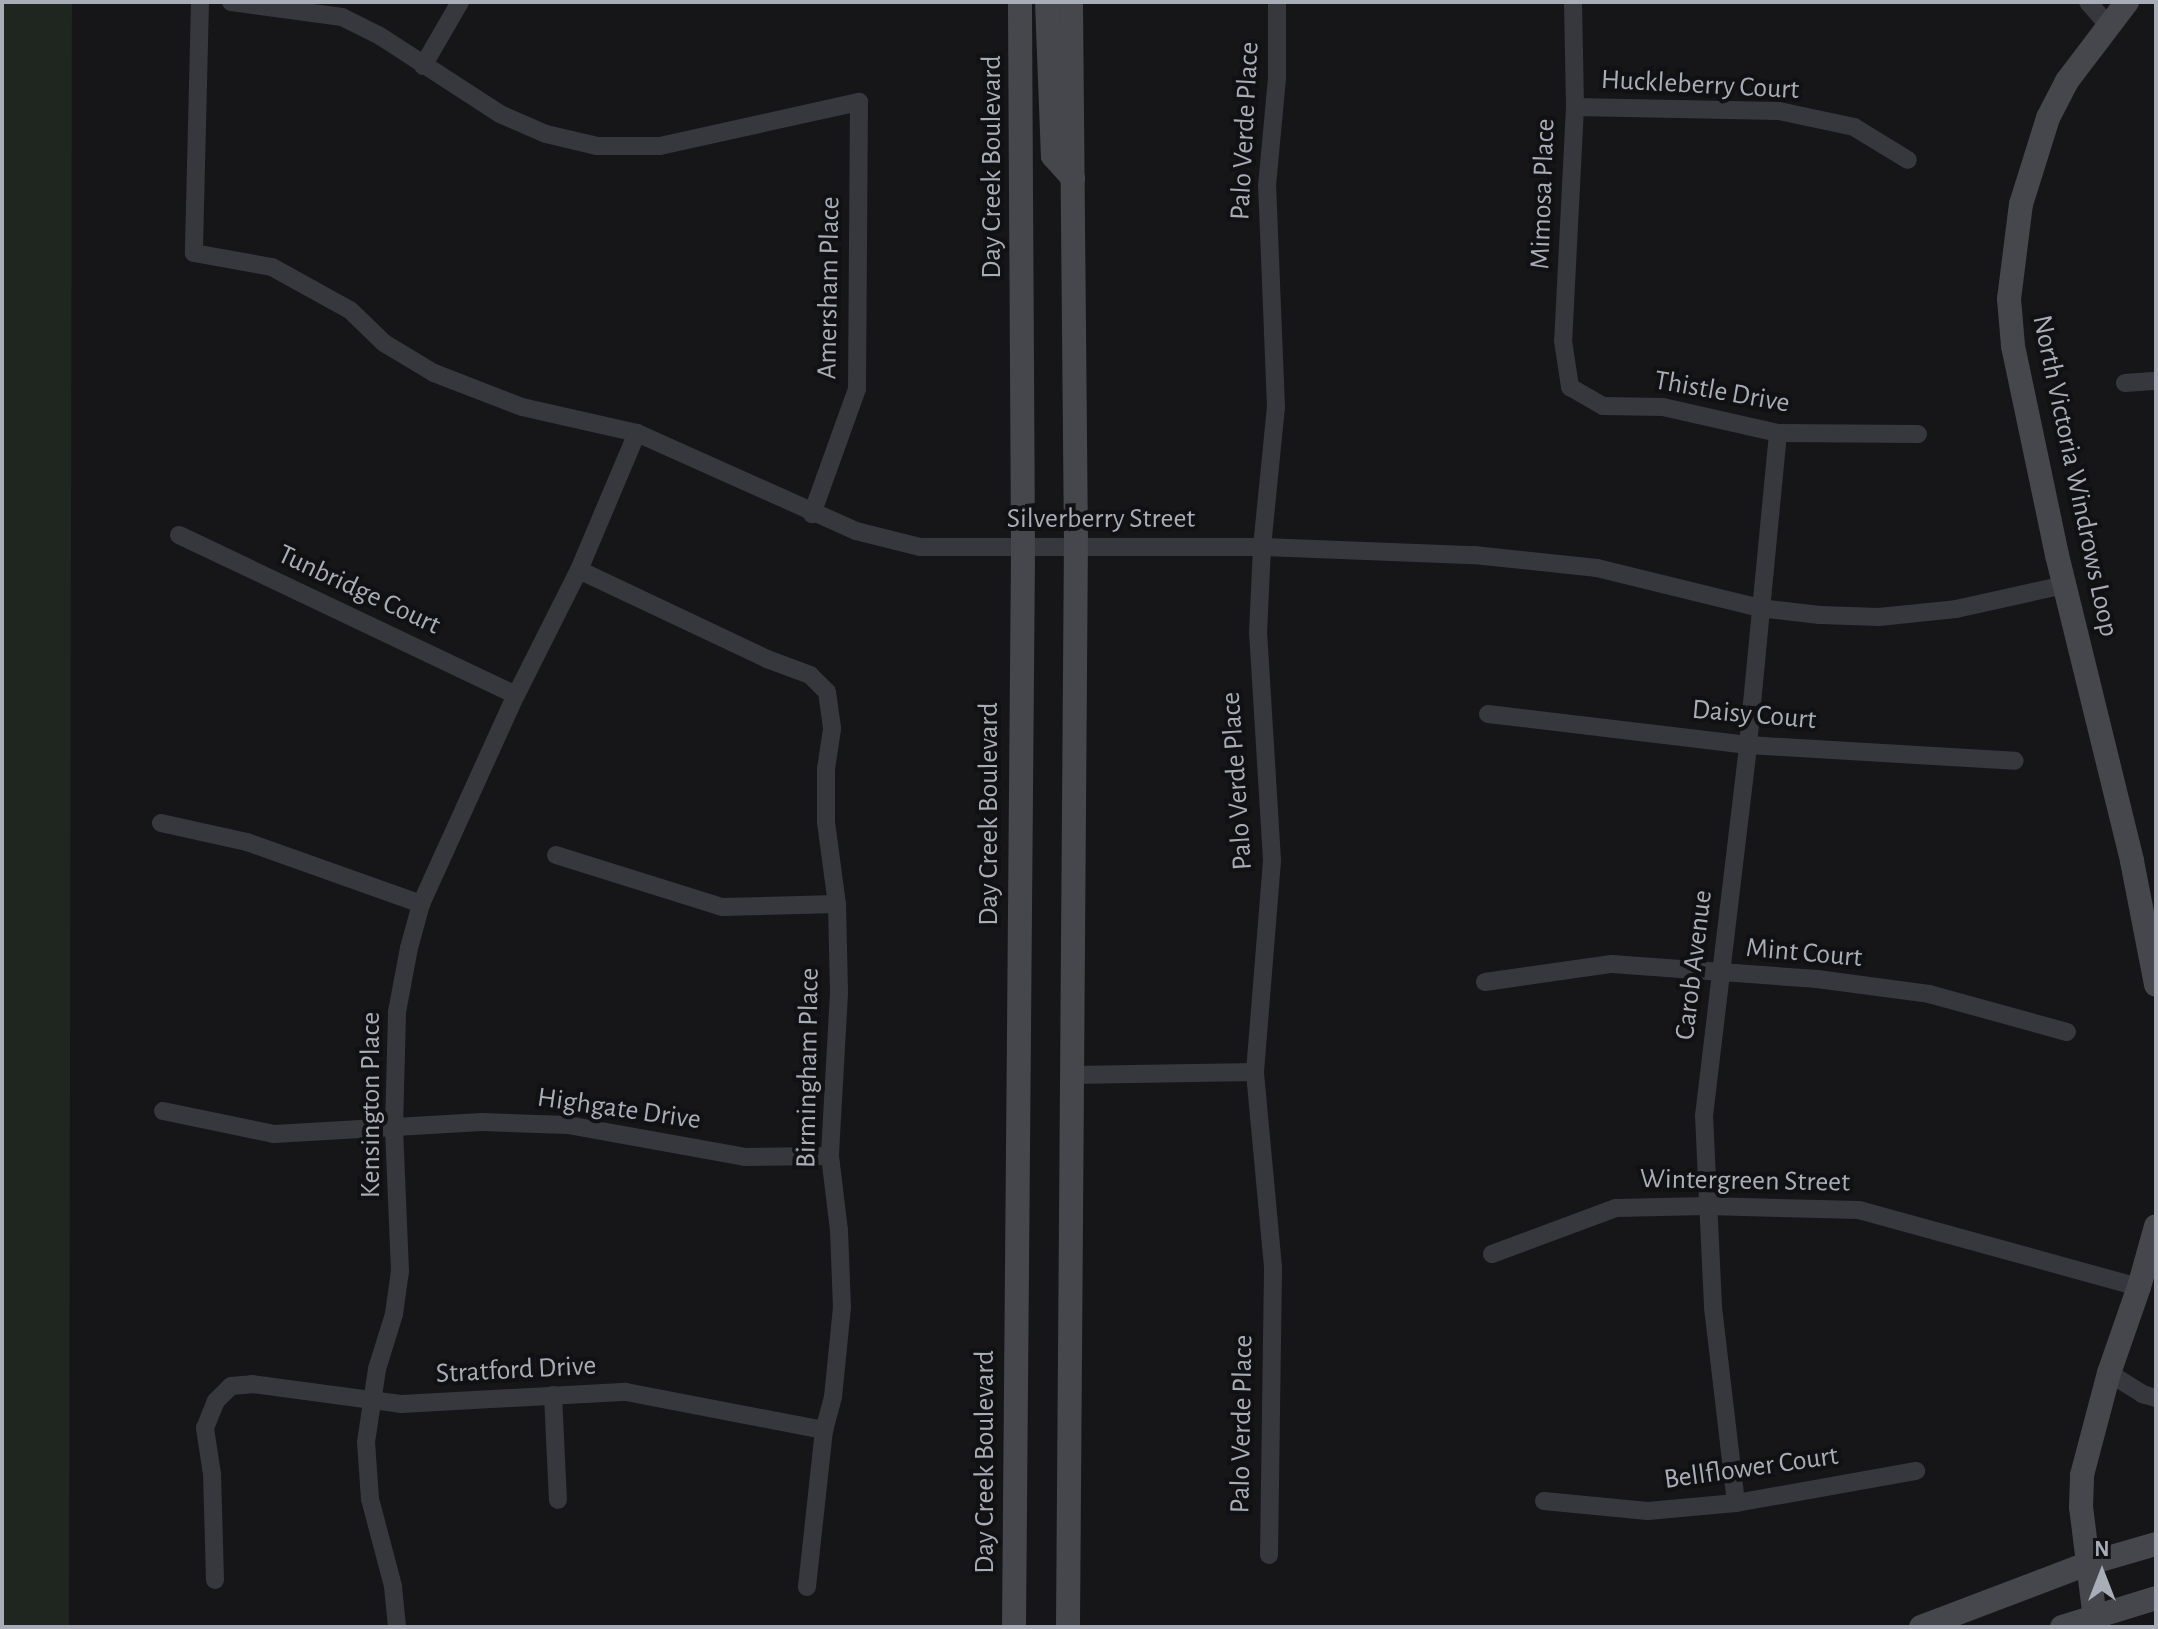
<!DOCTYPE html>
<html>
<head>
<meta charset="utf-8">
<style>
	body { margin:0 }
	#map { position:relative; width:2158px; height:1629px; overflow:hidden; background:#161618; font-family:"Alegreya Sans",sans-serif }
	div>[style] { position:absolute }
	.green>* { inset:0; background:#1e261f }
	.street>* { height:18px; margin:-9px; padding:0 9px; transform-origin:9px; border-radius:9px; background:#37383d }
	.secondary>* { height:24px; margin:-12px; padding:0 12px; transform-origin:12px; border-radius:12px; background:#45474d }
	span { translate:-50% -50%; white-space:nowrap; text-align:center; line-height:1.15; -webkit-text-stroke:8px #111113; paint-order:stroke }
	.street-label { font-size:28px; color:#a8adb8 }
	.frame { position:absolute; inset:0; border:4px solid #a8adb8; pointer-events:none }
	.north { position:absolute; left:2062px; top:1533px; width:80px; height:80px; -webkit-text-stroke:6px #111113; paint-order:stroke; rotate:0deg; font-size:22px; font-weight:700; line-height:32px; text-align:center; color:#a8adb8 }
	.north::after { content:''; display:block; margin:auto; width:28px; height:36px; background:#a8adb8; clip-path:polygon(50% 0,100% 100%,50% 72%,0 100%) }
</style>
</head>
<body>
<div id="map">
	<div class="green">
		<i style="clip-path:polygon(2px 2px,72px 2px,69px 1627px,2px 1627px)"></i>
	</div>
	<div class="street">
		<i style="left:200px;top:2px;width:251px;rotate:91.4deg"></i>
		<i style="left:194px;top:253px;width:79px;rotate:10.2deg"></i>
		<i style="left:272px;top:267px;width:89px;rotate:28.9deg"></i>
		<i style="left:350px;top:310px;width:47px;rotate:44.1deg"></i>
		<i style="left:384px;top:343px;width:58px;rotate:31deg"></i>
		<i style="left:434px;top:373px;width:94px;rotate:21.1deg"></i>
		<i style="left:522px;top:407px;width:118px;rotate:12.7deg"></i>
		<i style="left:637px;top:433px;width:240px;rotate:24.1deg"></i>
		<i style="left:856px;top:531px;width:66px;rotate:14deg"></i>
		<i style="left:920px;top:547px;width:342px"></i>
		<i style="left:1262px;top:547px;width:212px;rotate:2.2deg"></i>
		<i style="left:1474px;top:555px;width:124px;rotate:6deg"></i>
		<i style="left:1597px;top:568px;width:168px;rotate:13.8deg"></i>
		<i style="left:1760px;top:608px;width:60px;rotate:6.7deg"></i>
		<i style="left:1820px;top:615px;width:59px;rotate:1.9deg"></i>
		<i style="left:1879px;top:617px;width:77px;rotate:-5.9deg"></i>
		<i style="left:1956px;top:609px;width:111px;rotate:-12.5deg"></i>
		<i style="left:231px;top:2px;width:112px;rotate:7.7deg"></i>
		<i style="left:342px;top:17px;width:42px;rotate:26.6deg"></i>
		<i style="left:380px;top:36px;width:143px;rotate:33deg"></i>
		<i style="left:500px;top:114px;width:50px;rotate:23.5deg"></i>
		<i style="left:546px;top:134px;width:52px;rotate:13.2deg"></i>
		<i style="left:597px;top:146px;width:63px"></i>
		<i style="left:660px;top:146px;width:204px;rotate:-12.5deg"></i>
		<i style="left:859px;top:102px;width:287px;rotate:90.4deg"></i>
		<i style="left:857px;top:389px;width:133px;rotate:109.8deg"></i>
		<i style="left:1573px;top:2px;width:105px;rotate:88.9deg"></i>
		<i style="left:1575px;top:107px;width:234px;rotate:92.9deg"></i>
		<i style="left:1563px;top:341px;width:47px;rotate:81.3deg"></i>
		<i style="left:1570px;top:387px;width:38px;rotate:30deg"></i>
		<i style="left:1603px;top:406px;width:60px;rotate:1deg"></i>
		<i style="left:1663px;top:407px;width:118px;rotate:12.7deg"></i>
		<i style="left:1778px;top:433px;width:140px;rotate:0.4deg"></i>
		<i style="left:2088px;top:2px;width:30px;rotate:49deg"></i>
		<i style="left:423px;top:66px;width:74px;rotate:-60deg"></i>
		<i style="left:1575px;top:107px;width:204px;rotate:1.1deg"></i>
		<i style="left:1779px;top:111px;width:77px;rotate:12deg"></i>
		<i style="left:1854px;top:127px;width:63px;rotate:31.4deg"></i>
		<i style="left:2125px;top:383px;width:31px;rotate:-4deg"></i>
		<i style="left:179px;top:535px;width:373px;rotate:25.4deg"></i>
		<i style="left:579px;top:570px;width:208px;rotate:25.3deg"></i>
		<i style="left:767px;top:659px;width:46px;rotate:20.4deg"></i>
		<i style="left:810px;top:675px;width:24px;rotate:45deg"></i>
		<i style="left:827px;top:692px;width:37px;rotate:82deg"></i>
		<i style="left:832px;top:729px;width:40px;rotate:98.5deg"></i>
		<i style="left:826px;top:769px;width:53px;rotate:90deg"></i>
		<i style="left:826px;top:822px;width:83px;rotate:82.4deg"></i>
		<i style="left:837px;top:904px;width:89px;rotate:88.7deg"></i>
		<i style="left:839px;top:993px;width:163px;rotate:93.2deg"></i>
		<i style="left:830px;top:1156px;width:75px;rotate:83.1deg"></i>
		<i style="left:839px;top:1230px;width:77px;rotate:87.8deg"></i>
		<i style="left:842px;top:1307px;width:90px;rotate:95.7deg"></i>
		<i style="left:833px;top:1397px;width:34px;rotate:105deg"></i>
		<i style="left:824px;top:1430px;width:158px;rotate:96.2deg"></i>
		<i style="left:1488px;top:714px;width:262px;rotate:6.8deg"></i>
		<i style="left:1748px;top:745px;width:267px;rotate:3.4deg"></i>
		<i style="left:161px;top:823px;width:88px;rotate:12.5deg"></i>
		<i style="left:247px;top:842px;width:185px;rotate:19.6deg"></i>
		<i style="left:556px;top:855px;width:174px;rotate:17.4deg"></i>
		<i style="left:722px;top:907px;width:115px;rotate:-1.5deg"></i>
		<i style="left:1485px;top:982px;width:128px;rotate:-8.1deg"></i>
		<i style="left:1612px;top:964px;width:206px;rotate:4.2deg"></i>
		<i style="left:1817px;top:979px;width:113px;rotate:7.6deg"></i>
		<i style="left:1929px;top:994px;width:143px;rotate:15.4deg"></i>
		<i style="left:1071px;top:1075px;width:184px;rotate:-0.9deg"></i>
		<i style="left:163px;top:1111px;width:113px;rotate:11.7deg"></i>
		<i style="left:274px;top:1134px;width:208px;rotate:-3.3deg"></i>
		<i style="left:482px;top:1122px;width:86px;rotate:2deg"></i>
		<i style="left:568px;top:1125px;width:181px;rotate:10.2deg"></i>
		<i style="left:746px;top:1157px;width:84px;rotate:-0.7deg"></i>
		<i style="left:1492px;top:1254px;width:132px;rotate:-20.4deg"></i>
		<i style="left:1616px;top:1208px;width:90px;rotate:-1.3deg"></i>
		<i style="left:1706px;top:1206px;width:153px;rotate:1.5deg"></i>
		<i style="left:1859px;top:1210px;width:290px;rotate:15.4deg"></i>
		<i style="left:2109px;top:1373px;width:39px;rotate:32deg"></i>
		<i style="left:2142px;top:1394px;width:15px;rotate:16deg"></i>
		<i style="left:553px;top:1395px;width:105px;rotate:87.3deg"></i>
		<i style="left:1544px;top:1501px;width:104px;rotate:5.5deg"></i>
		<i style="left:1648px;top:1511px;width:88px;rotate:-5.2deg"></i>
		<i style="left:1736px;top:1503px;width:183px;rotate:-10.1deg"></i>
		<i style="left:1736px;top:1503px;width:198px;rotate:-96.7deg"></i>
		<i style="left:1713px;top:1306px;width:190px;rotate:-92.7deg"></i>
		<i style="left:1704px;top:1116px;width:374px;rotate:-83.2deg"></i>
		<i style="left:1748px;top:745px;width:313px;rotate:-84.5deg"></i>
		<i style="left:1269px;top:1555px;width:288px;rotate:-89.2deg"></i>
		<i style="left:1273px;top:1267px;width:196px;rotate:-95.3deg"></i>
		<i style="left:1255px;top:1072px;width:213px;rotate:-85.4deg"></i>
		<i style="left:1272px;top:860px;width:226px;rotate:-93.5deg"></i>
		<i style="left:1258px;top:634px;width:87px;rotate:-87.4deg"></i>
		<i style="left:1262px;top:547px;width:141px;rotate:-84.3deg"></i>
		<i style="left:1276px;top:407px;width:221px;rotate:-92.3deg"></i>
		<i style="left:1267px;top:186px;width:108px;rotate:-84.7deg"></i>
		<i style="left:1277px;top:78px;width:76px;rotate:-90deg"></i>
		<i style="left:215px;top:1580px;width:106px;rotate:-91.6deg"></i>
		<i style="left:212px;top:1474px;width:47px;rotate:-98.7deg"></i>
		<i style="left:205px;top:1428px;width:29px;rotate:-68deg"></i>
		<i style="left:216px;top:1401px;width:21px;rotate:-45deg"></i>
		<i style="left:231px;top:1386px;width:21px;rotate:-5deg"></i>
		<i style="left:252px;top:1384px;width:150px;rotate:7.6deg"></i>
		<i style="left:401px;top:1404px;width:225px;rotate:-3.1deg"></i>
		<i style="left:626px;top:1392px;width:202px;rotate:10.9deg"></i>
		<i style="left:397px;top:1627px;width:41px;rotate:-95.6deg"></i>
		<i style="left:393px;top:1586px;width:90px;rotate:-104.8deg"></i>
		<i style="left:370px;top:1499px;width:57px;rotate:-94deg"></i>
		<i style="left:366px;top:1442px;width:74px;rotate:-81.4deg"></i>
		<i style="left:377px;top:1369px;width:58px;rotate:-72.8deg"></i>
		<i style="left:394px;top:1314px;width:43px;rotate:-82.1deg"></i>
		<i style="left:400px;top:1271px;width:143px;rotate:-92.4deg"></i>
		<i style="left:394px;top:1128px;width:116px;rotate:-88.5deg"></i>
		<i style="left:397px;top:1012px;width:65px;rotate:-79.4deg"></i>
		<i style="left:409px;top:948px;width:46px;rotate:-74.7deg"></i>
		<i style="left:421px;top:904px;width:230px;rotate:-65.6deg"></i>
		<i style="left:516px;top:695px;width:140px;rotate:-63.3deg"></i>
		<i style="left:579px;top:570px;width:149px;rotate:-67.1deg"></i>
	</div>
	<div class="secondary">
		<i style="left:1047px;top:2px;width:154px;rotate:87.8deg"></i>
		<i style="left:1053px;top:156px;width:30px;rotate:48deg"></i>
		<i style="left:2127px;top:2px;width:99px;rotate:127.2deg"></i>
		<i style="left:2067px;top:81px;width:42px;rotate:117.2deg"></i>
		<i style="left:2048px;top:118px;width:90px;rotate:107.4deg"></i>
		<i style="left:2021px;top:204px;width:96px;rotate:97.2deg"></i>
		<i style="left:2009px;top:299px;width:47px;rotate:85.1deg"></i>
		<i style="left:2013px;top:346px;width:214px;rotate:78.1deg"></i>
		<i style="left:2057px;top:555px;width:315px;rotate:76.2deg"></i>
		<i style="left:2132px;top:861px;width:126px;rotate:79deg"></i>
		<i style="left:1014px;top:1627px;width:1080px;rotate:-89.52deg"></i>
		<i style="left:1023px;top:547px;width:545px;rotate:-90.32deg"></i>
		<i style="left:1068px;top:1627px;width:1081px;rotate:-89.58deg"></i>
		<i style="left:1076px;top:546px;width:544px;rotate:-90.53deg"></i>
		<i style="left:1921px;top:1627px;width:178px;rotate:-20.8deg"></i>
		<i style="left:2087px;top:1564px;width:72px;rotate:-16.2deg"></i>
		<i style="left:2062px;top:1627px;width:98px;rotate:-17.1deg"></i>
		<i style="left:2096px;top:1627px;width:121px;rotate:-97.1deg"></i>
		<i style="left:2081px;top:1507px;width:32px;rotate:-88deg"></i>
		<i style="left:2082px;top:1475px;width:106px;rotate:-75.2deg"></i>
		<i style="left:2109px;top:1373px;width:91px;rotate:-70.8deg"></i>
		<i style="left:2139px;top:1287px;width:63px;rotate:-74.4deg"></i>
	</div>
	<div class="street-label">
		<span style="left:1700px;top:85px;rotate:3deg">Huckleberry Court</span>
		<span style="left:1245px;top:131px;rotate:-87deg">Palo Verde Place</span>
		<span style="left:992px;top:167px;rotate:-90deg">Day Creek Boulevard</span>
		<span style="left:1543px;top:194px;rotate:-88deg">Mimosa Place</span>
		<span style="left:829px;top:288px;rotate:-89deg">Amersham Place</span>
		<span style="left:1722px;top:392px;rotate:10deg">Thistle Drive</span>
		<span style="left:2075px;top:476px;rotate:78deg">North Victoria Windrows Loop</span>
		<span style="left:1101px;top:519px">Silverberry Street</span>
		<span style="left:359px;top:590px;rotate:25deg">Tunbridge Court</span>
		<span style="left:1754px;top:715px;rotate:5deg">Daisy Court</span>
		<span style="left:1237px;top:781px;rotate:-94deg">Palo Verde Place</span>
		<span style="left:989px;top:814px;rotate:-90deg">Day Creek Boulevard</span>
		<span style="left:1804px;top:953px;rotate:5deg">Mint Court</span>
		<span style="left:1694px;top:965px;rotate:-83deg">Carob Avenue</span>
		<span style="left:808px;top:1068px;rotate:-89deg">Birmingham Place</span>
		<span style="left:371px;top:1105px;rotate:-90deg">Kensington Place</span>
		<span style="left:619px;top:1109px;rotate:8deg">Highgate Drive</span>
		<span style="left:1745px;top:1181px;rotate:1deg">Wintergreen Street</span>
		<span style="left:516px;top:1370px;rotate:-3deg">Stratford Drive</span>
		<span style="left:1242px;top:1424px;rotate:-89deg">Palo Verde Place</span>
		<span style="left:985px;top:1462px;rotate:-90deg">Day Creek Boulevard</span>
		<span style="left:1751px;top:1468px;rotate:-8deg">Bellflower Court</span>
	</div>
	<div class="frame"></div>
	<div class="north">N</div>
</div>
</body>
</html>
